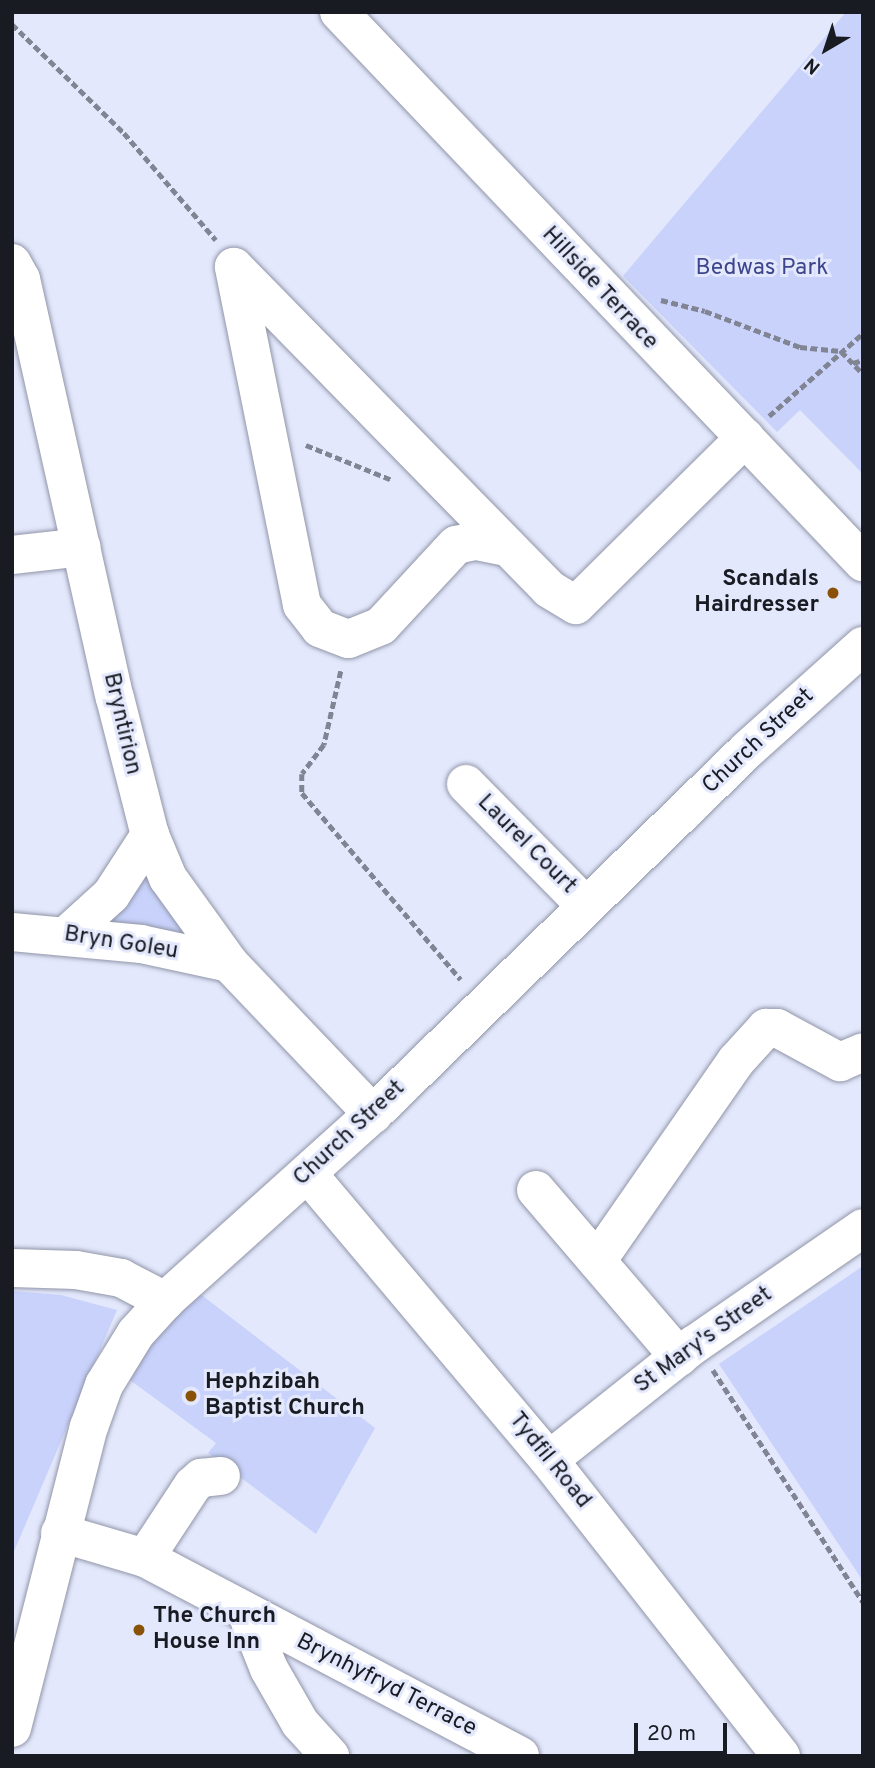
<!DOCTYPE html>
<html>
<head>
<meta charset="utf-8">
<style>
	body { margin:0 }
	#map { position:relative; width:875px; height:1768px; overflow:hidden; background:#e3e8fc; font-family:Overpass,sans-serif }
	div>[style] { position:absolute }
	.green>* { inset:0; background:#c8d2fb }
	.path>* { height:4.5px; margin-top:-2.25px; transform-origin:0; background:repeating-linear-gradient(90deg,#818492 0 7px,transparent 0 10.5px) }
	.roads { filter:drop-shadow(0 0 2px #9195a8) drop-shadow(0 0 2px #9195a8) }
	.minor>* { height:38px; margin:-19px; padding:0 19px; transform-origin:19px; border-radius:19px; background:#fff }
	.dots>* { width:19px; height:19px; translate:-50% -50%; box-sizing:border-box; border:4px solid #e3e8fc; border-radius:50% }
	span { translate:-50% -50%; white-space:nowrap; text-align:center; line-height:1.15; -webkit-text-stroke:6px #e3e8fc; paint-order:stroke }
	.park-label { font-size:23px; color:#3d468d }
	.street-label { font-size:23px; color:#191b22 }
	.poi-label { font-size:23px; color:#191b22; font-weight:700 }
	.right { translate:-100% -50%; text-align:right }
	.left { translate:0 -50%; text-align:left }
	.frame { position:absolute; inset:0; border:14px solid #191b22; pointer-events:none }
	.north { position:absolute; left:791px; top:14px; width:70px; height:70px; -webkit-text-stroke:5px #e3e8fc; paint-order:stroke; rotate:219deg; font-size:19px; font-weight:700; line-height:28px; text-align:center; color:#191b22 }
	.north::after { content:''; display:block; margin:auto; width:24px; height:32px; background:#191b22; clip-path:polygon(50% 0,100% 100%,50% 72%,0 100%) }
	.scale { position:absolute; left:634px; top:1723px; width:93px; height:32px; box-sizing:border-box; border:4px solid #191b22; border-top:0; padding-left:9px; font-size:21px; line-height:24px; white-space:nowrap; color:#191b22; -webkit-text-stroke:5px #e3e8fc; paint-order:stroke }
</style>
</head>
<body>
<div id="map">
	<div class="green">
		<i style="clip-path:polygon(846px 12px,863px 12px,863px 474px,800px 410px,777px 432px,623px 276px)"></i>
		<i style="clip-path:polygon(150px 835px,229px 963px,68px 934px)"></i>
		<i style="clip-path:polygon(863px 1266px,863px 1581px,719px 1364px)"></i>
		<i style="clip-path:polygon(12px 1291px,61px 1295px,117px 1310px,12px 1556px)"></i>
		<i style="clip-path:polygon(199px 1293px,375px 1428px,316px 1534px,208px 1453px,216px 1443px,123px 1375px)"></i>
	</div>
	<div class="path">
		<i style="left:12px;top:24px;width:156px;rotate:44.2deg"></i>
		<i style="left:124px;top:133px;width:141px;rotate:49.3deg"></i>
		<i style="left:661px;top:300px;width:45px;rotate:14deg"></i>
		<i style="left:705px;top:311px;width:102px;rotate:20.8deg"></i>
		<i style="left:800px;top:347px;width:41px;rotate:5.6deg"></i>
		<i style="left:841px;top:351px;width:32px;rotate:46deg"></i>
		<i style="left:853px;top:363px;width:10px;rotate:-17deg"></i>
		<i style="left:769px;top:416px;width:125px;rotate:-41.4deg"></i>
		<i style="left:306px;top:445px;width:93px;rotate:22.1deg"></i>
		<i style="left:341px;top:671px;width:76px;rotate:102.9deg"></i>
		<i style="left:324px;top:745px;width:36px;rotate:127deg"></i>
		<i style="left:302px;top:774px;width:19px;rotate:90deg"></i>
		<i style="left:302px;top:793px;width:245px;rotate:49.6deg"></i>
		<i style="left:713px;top:1370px;width:276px;rotate:57.1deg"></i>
	</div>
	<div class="roads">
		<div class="minor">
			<i style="left:339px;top:12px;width:760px;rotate:46.39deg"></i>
			<i style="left:12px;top:263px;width:18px;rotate:61deg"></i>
			<i style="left:21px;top:279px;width:429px;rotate:77.4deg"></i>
			<i style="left:115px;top:698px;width:141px;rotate:75.7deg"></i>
			<i style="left:150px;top:835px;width:47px;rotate:67.3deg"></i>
			<i style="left:168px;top:878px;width:105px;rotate:54.3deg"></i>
			<i style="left:229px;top:963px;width:209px;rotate:46.4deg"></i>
			<i style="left:507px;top:547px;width:33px;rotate:-169deg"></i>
			<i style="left:475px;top:541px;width:19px;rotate:168deg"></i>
			<i style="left:456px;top:545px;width:110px;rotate:132.8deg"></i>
			<i style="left:381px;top:626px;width:35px;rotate:158deg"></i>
			<i style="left:348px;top:639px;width:30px;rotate:-159deg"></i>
			<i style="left:320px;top:628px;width:29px;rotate:-128deg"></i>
			<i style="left:302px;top:605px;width:345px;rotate:-101.4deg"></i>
			<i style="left:234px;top:267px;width:450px;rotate:45.6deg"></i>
			<i style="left:549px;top:589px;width:31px;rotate:31deg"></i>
			<i style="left:576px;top:605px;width:238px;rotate:-44.7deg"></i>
			<i style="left:12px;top:555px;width:70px;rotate:-6.5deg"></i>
			<i style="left:466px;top:784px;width:171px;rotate:45.5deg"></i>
			<i style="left:12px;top:932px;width:130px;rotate:5.3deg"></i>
			<i style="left:141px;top:944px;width:90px;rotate:12.2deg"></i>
			<i style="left:68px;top:934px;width:58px;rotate:-42.2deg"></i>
			<i style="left:111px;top:895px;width:72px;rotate:-57deg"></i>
			<i style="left:308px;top:1174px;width:374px;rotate:49.9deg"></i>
			<i style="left:549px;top:1460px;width:376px;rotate:51.9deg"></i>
			<i style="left:536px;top:1190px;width:220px;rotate:49.4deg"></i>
			<i style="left:597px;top:1261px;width:244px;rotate:-55.2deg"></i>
			<i style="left:736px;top:1061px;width:45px;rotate:-47.7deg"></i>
			<i style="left:766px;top:1028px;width:11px"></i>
			<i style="left:777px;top:1028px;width:72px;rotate:28.4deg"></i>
			<i style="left:840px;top:1062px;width:25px;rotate:-23deg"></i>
			<i style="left:12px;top:1268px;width:64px;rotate:1.8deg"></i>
			<i style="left:76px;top:1270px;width:46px;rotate:10.1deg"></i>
			<i style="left:121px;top:1278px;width:50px;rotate:27.6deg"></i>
			<i style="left:549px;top:1460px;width:186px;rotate:-38.5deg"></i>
			<i style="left:695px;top:1344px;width:204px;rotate:-34.6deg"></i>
			<i style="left:60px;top:1533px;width:89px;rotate:16.4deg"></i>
			<i style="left:145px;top:1558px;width:424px;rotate:27.8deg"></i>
			<i style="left:145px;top:1558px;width:87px;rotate:-56.7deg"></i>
			<i style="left:193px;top:1485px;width:11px;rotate:-41deg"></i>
			<i style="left:201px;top:1478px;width:20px;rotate:-6deg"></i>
			<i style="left:247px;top:1614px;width:59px;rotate:68.2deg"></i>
			<i style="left:269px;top:1669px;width:62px;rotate:60.1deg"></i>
			<i style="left:300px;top:1723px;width:45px;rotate:47.7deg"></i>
			<i style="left:12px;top:1728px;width:311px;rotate:-75.7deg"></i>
			<i style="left:89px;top:1427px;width:45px;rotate:-70.3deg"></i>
			<i style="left:104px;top:1385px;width:61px;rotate:-58.4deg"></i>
			<i style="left:136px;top:1333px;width:43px;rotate:-47.8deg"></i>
			<i style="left:165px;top:1301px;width:280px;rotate:-42deg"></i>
			<i style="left:373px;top:1114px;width:522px;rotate:-44.22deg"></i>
			<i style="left:747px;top:750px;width:156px;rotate:-41.9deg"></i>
		</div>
	</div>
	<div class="dots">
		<i style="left:833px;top:593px;background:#8a5206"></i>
		<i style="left:191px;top:1396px;background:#8a5206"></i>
		<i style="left:139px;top:1630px;background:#8a5206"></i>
	</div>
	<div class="park-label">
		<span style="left:762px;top:269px">Bedwas Park</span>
	</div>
	<div class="street-label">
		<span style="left:599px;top:289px;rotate:47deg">Hillside Terrace</span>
		<span style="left:121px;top:724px;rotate:77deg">Bryntirion</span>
		<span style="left:759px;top:742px;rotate:-43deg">Church Street</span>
		<span style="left:526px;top:845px;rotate:45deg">Laurel Court</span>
		<span style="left:121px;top:944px;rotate:9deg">Bryn Goleu</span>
		<span style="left:350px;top:1134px;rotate:-43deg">Church Street</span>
		<span style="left:704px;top:1341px;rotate:-36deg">St Mary's Street</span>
		<span style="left:549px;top:1461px;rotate:51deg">Tydfil Road</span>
		<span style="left:386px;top:1686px;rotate:27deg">Brynhyfryd Terrace</span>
	</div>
	<div class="poi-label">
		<span class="right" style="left:819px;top:593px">Scandals<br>Hairdresser</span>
		<span class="left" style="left:205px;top:1396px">Hephzibah<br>Baptist Church</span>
		<span class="left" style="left:153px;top:1630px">The Church<br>House Inn</span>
	</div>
	<div class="frame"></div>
	<div class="north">N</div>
	<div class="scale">20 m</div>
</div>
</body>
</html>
